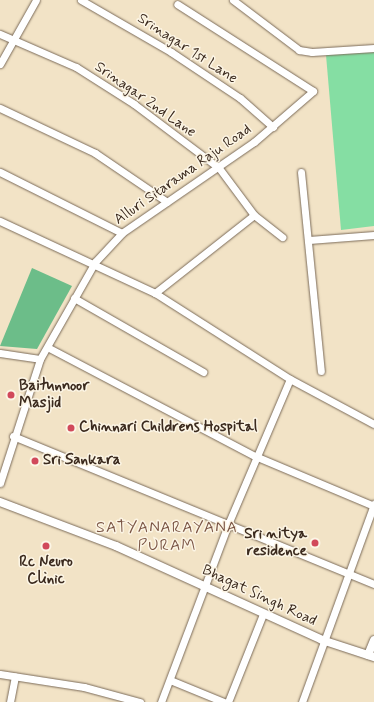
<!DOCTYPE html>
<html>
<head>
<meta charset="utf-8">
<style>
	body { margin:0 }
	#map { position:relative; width:374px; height:702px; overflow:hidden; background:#f2e3c6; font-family:Mynerve,sans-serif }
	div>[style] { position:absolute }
	.green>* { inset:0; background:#85dea3 }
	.forest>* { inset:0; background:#6cbd89 }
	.roads { filter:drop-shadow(0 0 1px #7b6b59) drop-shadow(0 0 1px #7b6b59) }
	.minor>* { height:7px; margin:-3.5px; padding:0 3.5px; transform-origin:3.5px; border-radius:3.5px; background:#fff }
	.tertiary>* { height:8px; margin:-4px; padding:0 4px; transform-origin:4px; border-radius:4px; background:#fff }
	.dots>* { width:11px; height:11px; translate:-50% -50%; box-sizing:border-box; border:2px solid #fcf5e5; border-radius:50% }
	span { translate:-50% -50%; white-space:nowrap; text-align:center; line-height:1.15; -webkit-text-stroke:3px #fcf5e5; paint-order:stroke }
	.street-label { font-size:15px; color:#3b2a1e }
	.poi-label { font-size:15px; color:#3b2a1e; font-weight:700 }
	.left { translate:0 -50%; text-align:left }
	.right { translate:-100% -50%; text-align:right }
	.neighbourhood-label { font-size:16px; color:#795343; letter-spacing:1px }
</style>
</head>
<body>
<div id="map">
	<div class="green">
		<i style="clip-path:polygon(374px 50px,374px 226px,341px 230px,326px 55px)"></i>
	</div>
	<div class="forest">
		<i style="clip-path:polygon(32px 268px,72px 286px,37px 349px,0 346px)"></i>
	</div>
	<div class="roads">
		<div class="minor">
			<i style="left:81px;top:0;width:104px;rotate:30deg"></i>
			<i style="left:171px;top:52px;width:83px;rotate:33.7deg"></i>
			<i style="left:240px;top:98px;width:44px;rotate:41.3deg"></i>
			<i style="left:233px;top:0;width:83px;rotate:37.1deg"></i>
			<i style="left:299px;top:50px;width:13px;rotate:9deg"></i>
			<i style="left:312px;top:52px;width:62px;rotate:-3.7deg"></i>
			<i style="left:0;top:34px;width:83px;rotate:23.5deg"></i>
			<i style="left:76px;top:67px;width:69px;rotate:32.5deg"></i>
			<i style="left:134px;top:104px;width:106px;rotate:37deg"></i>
			<i style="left:219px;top:168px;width:59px;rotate:53.3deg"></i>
			<i style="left:254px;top:215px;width:36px;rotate:38deg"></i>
			<i style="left:0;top:64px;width:73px;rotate:-60.6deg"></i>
			<i style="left:0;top:108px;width:105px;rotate:25.3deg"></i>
			<i style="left:95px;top:153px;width:87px;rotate:34.2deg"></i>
			<i style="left:0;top:172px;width:136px;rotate:26.6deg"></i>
			<i style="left:301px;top:172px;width:200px;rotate:84.3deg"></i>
			<i style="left:0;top:221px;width:171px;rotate:24.9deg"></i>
			<i style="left:155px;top:293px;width:160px;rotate:32.5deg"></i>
			<i style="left:290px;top:379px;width:95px;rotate:28.2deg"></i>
			<i style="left:309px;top:240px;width:65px;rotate:-4.4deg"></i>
			<i style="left:155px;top:293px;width:126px;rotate:-38.2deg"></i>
			<i style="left:74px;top:298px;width:149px;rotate:29.8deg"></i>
			<i style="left:49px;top:348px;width:233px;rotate:27.7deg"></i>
			<i style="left:255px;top:456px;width:129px;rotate:22.8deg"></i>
			<i style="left:0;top:353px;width:40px;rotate:8.5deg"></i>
			<i style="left:13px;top:436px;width:390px;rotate:22.3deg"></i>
			<i style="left:0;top:483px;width:130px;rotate:-72.1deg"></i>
			<i style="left:40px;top:359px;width:112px;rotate:-60.4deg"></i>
			<i style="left:95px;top:262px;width:40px;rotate:-47deg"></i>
			<i style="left:122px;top:233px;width:160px;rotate:-34.6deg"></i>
			<i style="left:254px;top:142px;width:78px;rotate:-40.8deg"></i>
			<i style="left:313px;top:91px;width:161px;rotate:-147.4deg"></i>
			<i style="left:0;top:674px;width:85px;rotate:8.8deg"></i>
			<i style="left:84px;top:687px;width:58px;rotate:15deg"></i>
			<i style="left:170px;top:680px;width:58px;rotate:22.2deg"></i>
			<i style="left:10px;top:702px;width:26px;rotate:-79deg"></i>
			<i style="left:161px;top:702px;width:192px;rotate:-69.3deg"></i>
			<i style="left:229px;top:522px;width:155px;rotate:-66.9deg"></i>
			<i style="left:228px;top:702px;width:95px;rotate:-68.3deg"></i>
			<i style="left:302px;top:702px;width:211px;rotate:-70deg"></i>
		</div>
		<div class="tertiary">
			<i style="left:0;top:502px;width:124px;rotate:20.8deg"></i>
			<i style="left:116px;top:546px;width:226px;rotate:24.5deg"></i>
			<i style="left:322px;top:640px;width:55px;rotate:18.1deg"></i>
			<i style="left:368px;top:655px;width:16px;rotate:-68deg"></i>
		</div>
	</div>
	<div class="dots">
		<i style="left:11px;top:395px;background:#d1495b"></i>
		<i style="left:71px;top:428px;background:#d1495b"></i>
		<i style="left:35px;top:461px;background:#d1495b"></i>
		<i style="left:315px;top:543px;background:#d1495b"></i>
		<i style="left:46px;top:546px;background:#d1495b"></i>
	</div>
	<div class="street-label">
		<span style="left:187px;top:49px;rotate:33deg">Srinagar 1st Lane</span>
		<span style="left:145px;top:100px;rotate:35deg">Srinagar 2nd Lane</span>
		<span style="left:183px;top:175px;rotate:-35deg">Alluri Sitarama Raju Road</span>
		<span style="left:259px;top:596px;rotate:25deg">Bhagat Singh Road</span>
	</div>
	<div class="poi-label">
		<span class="left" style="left:19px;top:395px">Baitunnoor<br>Masjid</span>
		<span class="left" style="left:79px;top:428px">Chinnari Childrens Hospital</span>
		<span class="left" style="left:43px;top:461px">Sri Sankara</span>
		<span class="right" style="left:307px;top:543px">Sri nitya<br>residence</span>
		<span style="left:46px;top:571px">Rc Neuro<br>Clinic</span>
	</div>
	<div class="neighbourhood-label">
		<span style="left:167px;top:537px">SATYANARAYANA<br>PURAM</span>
	</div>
</div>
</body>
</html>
